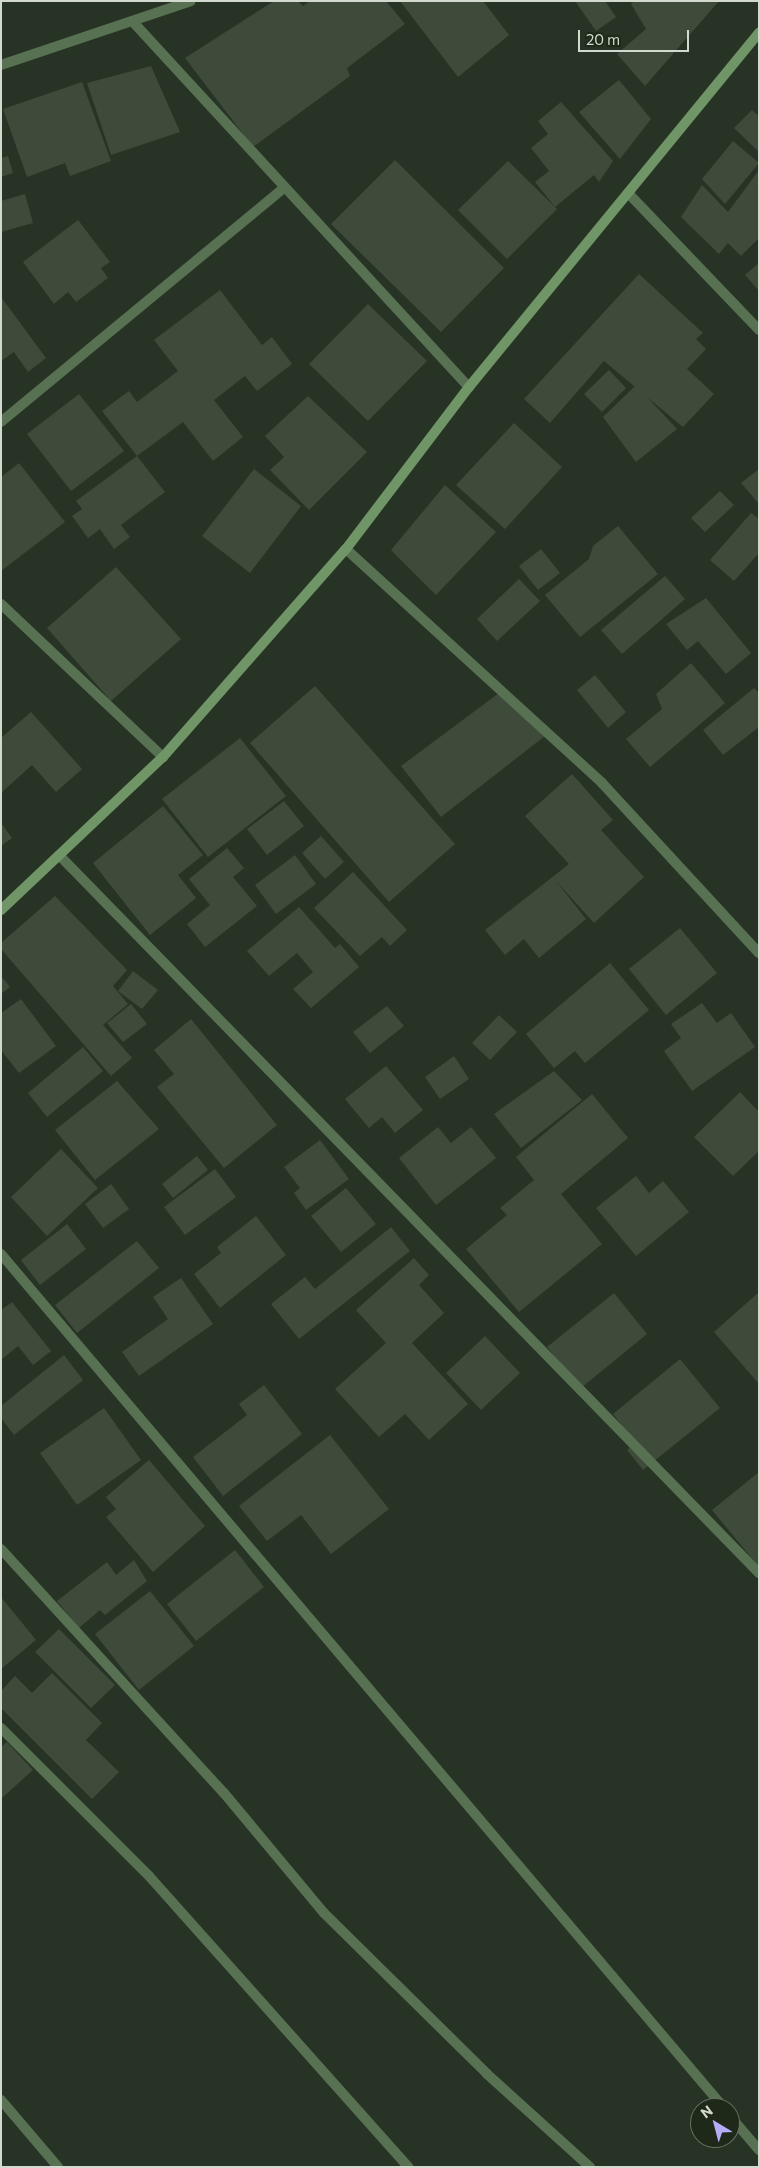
<!DOCTYPE html>
<html>
<head>
<meta charset="utf-8">
<style>
	body { margin:0 }
	#map { position:relative; width:760px; height:2168px; overflow:hidden; background:#273324; font-family:Commissioner,sans-serif }
	div>[style] { position:absolute }
	.building>* { inset:0; background:#3e4b3b }
	.lane>* { height:10px; margin:-5px; padding:0 5px; transform-origin:5px; border-radius:5px; background:#597153 }
	.street>* { height:10px; margin:-5px; padding:0 5px; transform-origin:5px; border-radius:5px; background:#597153 }
	.secondary>* { height:10px; margin:-5px; padding:0 5px; transform-origin:5px; border-radius:5px; background:#709566 }
	span { translate:-50% -50%; white-space:nowrap; text-align:center; line-height:1.15; -webkit-text-stroke:5px #1e291a; paint-order:stroke }
	.frame { position:absolute; inset:0; border:2px solid #d2dad0; pointer-events:none }
	.north { position:absolute; left:690px; top:2098px; width:50px; height:50px; box-sizing:border-box; background:#1e291a; border:1px solid #667063; border-radius:50%; rotate:323deg; font-size:14px; font-weight:700; line-height:20px; text-align:center; color:#d2dad0 }
	.north::after { content:''; display:block; margin:auto; width:18px; height:22px; background:#b5acf8; clip-path:polygon(50% 0,100% 100%,50% 72%,0 100%) }
	.scale { position:absolute; left:578px; top:30px; width:111px; height:22px; box-sizing:border-box; border:2px solid #d2dad0; border-top:0; padding-left:6px; font-size:15px; line-height:18px; white-space:nowrap; color:#d2dad0; -webkit-text-stroke:4px #1e291a; paint-order:stroke }
</style>
</head>
<body>
<div id="map">
	<div class="building">
		<i style="clip-path:polygon(274px 1px,298px 1px,303px 6px,310px 1px,386px 1px,405px 24px,347px 68px,350px 76px,253px 147px,185px 58px)"></i>
		<i style="clip-path:polygon(400px 1px,483px 1px,509px 35px,458px 77px)"></i>
		<i style="clip-path:polygon(575px 1px,605px 1px,616px 17px,596px 31px)"></i>
		<i style="clip-path:polygon(634px 1px,719px 1px,645px 86px,617px 54px,646px 29px,631px 4px)"></i>
		<i style="clip-path:polygon(151px 66px,180px 132px,111px 155px,87px 83px)"></i>
		<i style="clip-path:polygon(619px 80px,651px 119px,620px 159px,579px 112px)"></i>
		<i style="clip-path:polygon(82px 82px,111px 161px,70px 176px,65px 163px,27px 177px,3px 109px)"></i>
		<i style="clip-path:polygon(561px 102px,613px 161px,599px 182px,594px 175px,555px 207px,535px 182px,549px 171px,531px 148px,548px 134px,538px 121px)"></i>
		<i style="clip-path:polygon(752px 110px,759px 116px,759px 152px,734px 128px)"></i>
		<i style="clip-path:polygon(733px 141px,759px 163px,725px 204px,702px 179px)"></i>
		<i style="clip-path:polygon(8px 156px,13px 173px,1px 177px,1px 158px)"></i>
		<i style="clip-path:polygon(395px 160px,504px 268px,441px 332px,331px 224px)"></i>
		<i style="clip-path:polygon(508px 161px,557px 209px,507px 259px,458px 210px)"></i>
		<i style="clip-path:polygon(759px 170px,759px 238px,741px 256px,728px 243px,719px 254px,681px 217px,702px 185px,728px 212px)"></i>
		<i style="clip-path:polygon(25px 194px,33px 223px,1px 232px,1px 201px)"></i>
		<i style="clip-path:polygon(78px 220px,110px 262px,101px 268px,108px 278px,76px 302px,68px 292px,54px 304px,23px 262px)"></i>
		<i style="clip-path:polygon(759px 263px,759px 291px,745px 275px)"></i>
		<i style="clip-path:polygon(639px 274px,703px 333px,696px 339px,706px 349px,687px 369px,714px 394px,683px 427px,604px 361px,550px 423px,524px 399px)"></i>
		<i style="clip-path:polygon(220px 290px,262px 345px,272px 337px,292px 364px,257px 391px,245px 376px,214px 400px,243px 437px,213px 461px,183px 422px,137px 456px,102px 411px,129px 391px,137px 402px,178px 371px,154px 340px)"></i>
		<i style="clip-path:polygon(1px 297px,46px 358px,28px 372px,14px 352px,1px 361px)"></i>
		<i style="clip-path:polygon(368px 304px,427px 361px,368px 421px,309px 364px)"></i>
		<i style="clip-path:polygon(609px 370px,626px 388px,602px 412px,584px 394px)"></i>
		<i style="clip-path:polygon(636px 385px,677px 429px,636px 462px,603px 417px)"></i>
		<i style="clip-path:polygon(79px 394px,124px 451px,71px 491px,27px 434px)"></i>
		<i style="clip-path:polygon(308px 396px,367px 452px,309px 510px,270px 470px,284px 457px,265px 436px)"></i>
		<i style="clip-path:polygon(514px 423px,562px 467px,505px 529px,456px 485px)"></i>
		<i style="clip-path:polygon(137px 456px,165px 492px,121px 525px,130px 537px,114px 549px,100px 529px,88px 538px,72px 516px,82px 509px,76px 501px)"></i>
		<i style="clip-path:polygon(19px 463px,65px 522px,1px 571px,1px 477px)"></i>
		<i style="clip-path:polygon(254px 469px,301px 506px,250px 573px,202px 536px)"></i>
		<i style="clip-path:polygon(759px 469px,759px 504px,741px 483px)"></i>
		<i style="clip-path:polygon(445px 485px,496px 532px,436px 595px,391px 550px)"></i>
		<i style="clip-path:polygon(720px 491px,734px 505px,705px 532px,691px 518px)"></i>
		<i style="clip-path:polygon(751px 513px,759px 519px,759px 553px,734px 581px,710px 560px)"></i>
		<i style="clip-path:polygon(618px 526px,658px 574px,580px 637px,545px 595px,589px 559px,593px 546px)"></i>
		<i style="clip-path:polygon(541px 549px,560px 573px,538px 590px,519px 566px)"></i>
		<i style="clip-path:polygon(116px 567px,181px 639px,111px 701px,47px 628px)"></i>
		<i style="clip-path:polygon(665px 576px,685px 599px,622px 654px,601px 630px)"></i>
		<i style="clip-path:polygon(519px 579px,540px 601px,497px 641px,477px 619px)"></i>
		<i style="clip-path:polygon(706px 598px,751px 653px,726px 674px,698px 641px,687px 650px,666px 624px)"></i>
		<i style="clip-path:polygon(691px 663px,725px 703px,650px 767px,626px 739px,662px 709px,656px 694px)"></i>
		<i style="clip-path:polygon(595px 675px,626px 712px,608px 728px,577px 690px)"></i>
		<i style="clip-path:polygon(315px 686px,455px 844px,389px 902px,250px 743px)"></i>
		<i style="clip-path:polygon(754px 688px,759px 693px,759px 727px,723px 755px,703px 730px)"></i>
		<i style="clip-path:polygon(499px 693px,545px 736px,441px 817px,401px 766px)"></i>
		<i style="clip-path:polygon(31px 712px,82px 769px,56px 792px,32px 765px,1px 793px,1px 738px)"></i>
		<i style="clip-path:polygon(240px 738px,286px 796px,208px 857px,162px 799px)"></i>
		<i style="clip-path:polygon(572px 774px,613px 820px,601px 830px,644px 877px,594px 923px,556px 881px,586px 919px,539px 958px,524px 939px,505px 955px,485px 930px,569px 864px,525px 816px)"></i>
		<i style="clip-path:polygon(284px 801px,304px 826px,267px 855px,247px 829px)"></i>
		<i style="clip-path:polygon(163px 806px,203px 855px,178px 875px,196px 898px,150px 935px,93px 863px)"></i>
		<i style="clip-path:polygon(1px 823px,12px 838px,1px 846px)"></i>
		<i style="clip-path:polygon(321px 836px,344px 862px,325px 879px,302px 853px)"></i>
		<i style="clip-path:polygon(227px 848px,244px 868px,233px 877px,257px 906px,205px 947px,187px 924px,210px 905px,189px 879px)"></i>
		<i style="clip-path:polygon(295px 855px,316px 884px,276px 914px,255px 885px)"></i>
		<i style="clip-path:polygon(353px 872px,407px 930px,390px 946px,382px 937px,360px 956px,314px 908px)"></i>
		<i style="clip-path:polygon(55px 896px,127px 970px,113px 986px,128px 1004px,103px 1025px,132px 1058px,111px 1076px,1px 949px,1px 943px)"></i>
		<i style="clip-path:polygon(299px 907px,335px 948px,340px 944px,359px 967px,311px 1008px,293px 989px,313px 972px,297px 953px,269px 976px,247px 951px)"></i>
		<i style="clip-path:polygon(680px 928px,717px 973px,666px 1015px,629px 969px)"></i>
		<i style="clip-path:polygon(610px 963px,649px 1010px,585px 1063px,575px 1051px,554px 1068px,526px 1034px)"></i>
		<i style="clip-path:polygon(133px 971px,158px 990px,142px 1009px,118px 991px)"></i>
		<i style="clip-path:polygon(1px 976px,10px 987px,1px 994px)"></i>
		<i style="clip-path:polygon(21px 999px,56px 1046px,19px 1073px,1px 1050px,1px 1013px)"></i>
		<i style="clip-path:polygon(702px 1003px,717px 1023px,731px 1013px,755px 1047px,692px 1091px,664px 1051px,681px 1038px,671px 1024px)"></i>
		<i style="clip-path:polygon(131px 1004px,147px 1024px,123px 1042px,107px 1023px)"></i>
		<i style="clip-path:polygon(387px 1006px,404px 1026px,370px 1053px,353px 1032px)"></i>
		<i style="clip-path:polygon(499px 1015px,517px 1032px,490px 1060px,472px 1043px)"></i>
		<i style="clip-path:polygon(191px 1019px,277px 1125px,224px 1168px,157px 1087px,174px 1074px,154px 1050px)"></i>
		<i style="clip-path:polygon(83px 1047px,103px 1071px,47px 1117px,28px 1093px)"></i>
		<i style="clip-path:polygon(454px 1056px,469px 1079px,440px 1099px,425px 1077px)"></i>
		<i style="clip-path:polygon(386px 1066px,423px 1110px,395px 1133px,382px 1117px,369px 1128px,345px 1099px)"></i>
		<i style="clip-path:polygon(554px 1071px,582px 1100px,521px 1148px,494px 1114px)"></i>
		<i style="clip-path:polygon(117px 1081px,159px 1129px,95px 1180px,55px 1130px)"></i>
		<i style="clip-path:polygon(740px 1092px,759px 1112px,759px 1151px,733px 1176px,694px 1137px)"></i>
		<i style="clip-path:polygon(592px 1094px,628px 1138px,561px 1194px,602px 1244px,519px 1312px,466px 1249px,507px 1215px,500px 1208px,534px 1180px,516px 1157px)"></i>
		<i style="clip-path:polygon(438px 1127px,451px 1143px,471px 1127px,496px 1158px,436px 1205px,399px 1158px)"></i>
		<i style="clip-path:polygon(320px 1140px,349px 1179px,306px 1210px,294px 1193px,300px 1188px,284px 1167px)"></i>
		<i style="clip-path:polygon(61px 1149px,98px 1188px,47px 1236px,11px 1197px)"></i>
		<i style="clip-path:polygon(197px 1156px,208px 1170px,173px 1198px,162px 1184px)"></i>
		<i style="clip-path:polygon(215px 1169px,236px 1197px,185px 1235px,164px 1207px)"></i>
		<i style="clip-path:polygon(636px 1176px,649px 1193px,663px 1181px,689px 1212px,636px 1256px,596px 1208px)"></i>
		<i style="clip-path:polygon(111px 1184px,129px 1209px,103px 1228px,85px 1204px)"></i>
		<i style="clip-path:polygon(346px 1188px,376px 1224px,341px 1252px,311px 1216px)"></i>
		<i style="clip-path:polygon(256px 1216px,286px 1255px,220px 1308px,194px 1274px,221px 1253px,217px 1247px)"></i>
		<i style="clip-path:polygon(67px 1224px,86px 1249px,40px 1285px,21px 1260px)"></i>
		<i style="clip-path:polygon(391px 1227px,410px 1251px,299px 1339px,271px 1304px,305px 1277px,315px 1289px)"></i>
		<i style="clip-path:polygon(137px 1241px,159px 1268px,77px 1333px,55px 1305px)"></i>
		<i style="clip-path:polygon(414px 1258px,429px 1275px,419px 1285px,444px 1313px,412px 1343px,468px 1404px,429px 1440px,405px 1414px,379px 1437px,335px 1389px,386px 1343px,356px 1310px)"></i>
		<i style="clip-path:polygon(181px 1278px,213px 1324px,139px 1376px,122px 1352px,168px 1319px,153px 1297px)"></i>
		<i style="clip-path:polygon(759px 1292px,759px 1384px,714px 1332px)"></i>
		<i style="clip-path:polygon(614px 1293px,647px 1334px,581px 1388px,547px 1347px)"></i>
		<i style="clip-path:polygon(12px 1302px,51px 1351px,33px 1365px,18px 1346px,1px 1360px,1px 1310px)"></i>
		<i style="clip-path:polygon(485px 1336px,520px 1373px,481px 1410px,446px 1373px)"></i>
		<i style="clip-path:polygon(64px 1355px,83px 1380px,14px 1435px,1px 1418px,1px 1406px)"></i>
		<i style="clip-path:polygon(680px 1359px,720px 1408px,643px 1470px,627px 1450px,636px 1443px,613px 1414px)"></i>
		<i style="clip-path:polygon(264px 1385px,302px 1434px,223px 1496px,193px 1457px,247px 1415px,239px 1404px)"></i>
		<i style="clip-path:polygon(104px 1408px,141px 1460px,77px 1505px,40px 1453px)"></i>
		<i style="clip-path:polygon(330px 1435px,389px 1509px,331px 1554px,301px 1515px,267px 1541px,239px 1506px)"></i>
		<i style="clip-path:polygon(149px 1460px,205px 1526px,153px 1572px,106px 1517px,116px 1509px,106px 1497px)"></i>
		<i style="clip-path:polygon(759px 1472px,759px 1567px,712px 1510px)"></i>
		<i style="clip-path:polygon(235px 1550px,264px 1587px,196px 1641px,167px 1604px)"></i>
		<i style="clip-path:polygon(134px 1560px,147px 1581px,105px 1615px,100px 1610px,79px 1628px,57px 1601px,107px 1562px,116px 1575px)"></i>
		<i style="clip-path:polygon(150px 1591px,194px 1646px,139px 1690px,95px 1634px)"></i>
		<i style="clip-path:polygon(1px 1597px,36px 1640px,1px 1669px)"></i>
		<i style="clip-path:polygon(59px 1629px,115px 1685px,91px 1708px,35px 1652px)"></i>
		<i style="clip-path:polygon(52px 1673px,102px 1723px,86px 1740px,119px 1772px,92px 1799px,1px 1708px,1px 1691px,15px 1676px,32px 1693px)"></i>
		<i style="clip-path:polygon(7px 1742px,33px 1770px,1px 1799px,1px 1747px)"></i>
	</div>
	<div class="lane">
		<i style="left:629px;top:194px;width:188px;rotate:46.3deg"></i>
	</div>
	<div class="street">
		<i style="left:134px;top:23px;width:495px;rotate:47.4deg"></i>
		<i style="left:1px;top:65px;width:200px;rotate:-18.6deg"></i>
		<i style="left:1px;top:422px;width:366px;rotate:-39.6deg"></i>
		<i style="left:346px;top:549px;width:347px;rotate:42.4deg"></i>
		<i style="left:602px;top:783px;width:231px;rotate:47.3deg"></i>
		<i style="left:1px;top:604px;width:223px;rotate:43.4deg"></i>
		<i style="left:59px;top:855px;width:1003px;rotate:45.73deg"></i>
		<i style="left:1px;top:1254px;width:1119px;rotate:49.75deg"></i>
		<i style="left:1px;top:1549px;width:331px;rotate:47.6deg"></i>
		<i style="left:224px;top:1793px;width:156px;rotate:50.2deg"></i>
		<i style="left:324px;top:1913px;width:229px;rotate:44.6deg"></i>
		<i style="left:487px;top:2074px;width:139px;rotate:42.1deg"></i>
		<i style="left:1px;top:1728px;width:209px;rotate:45deg"></i>
		<i style="left:149px;top:1876px;width:390px;rotate:48.3deg"></i>
		<i style="left:1px;top:2100px;width:88px;rotate:49.6deg"></i>
		<i style="left:730px;top:2116px;width:45px;rotate:49.5deg"></i>
	</div>
	<div class="secondary">
		<i style="left:1px;top:910px;width:223px;rotate:-43.4deg"></i>
		<i style="left:163px;top:757px;width:277px;rotate:-48.7deg"></i>
		<i style="left:346px;top:549px;width:203px;rotate:-52.8deg"></i>
		<i style="left:469px;top:387px;width:458px;rotate:-50.7deg"></i>
	</div>
	<div class="frame"></div>
	<div class="north">N</div>
	<div class="scale">20 m</div>
</div>
</body>
</html>
